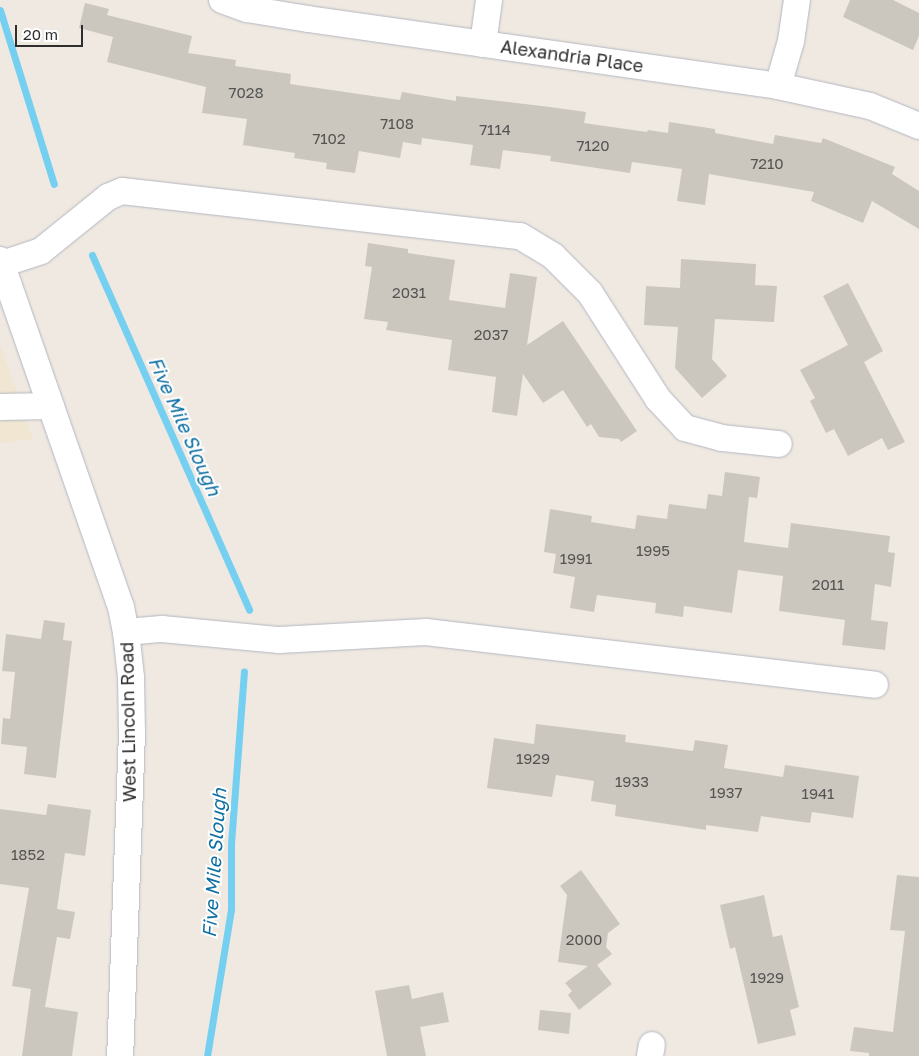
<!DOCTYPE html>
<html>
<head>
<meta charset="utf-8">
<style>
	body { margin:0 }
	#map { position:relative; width:919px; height:1056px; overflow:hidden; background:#efe9e1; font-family:"Golos Text",sans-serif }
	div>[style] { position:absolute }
	.education>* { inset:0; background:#f0e6d1 }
	.stream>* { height:7px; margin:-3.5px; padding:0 3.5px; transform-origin:3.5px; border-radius:3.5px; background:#75cff0 }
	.building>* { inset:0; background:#cbc7bf }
	.roads { filter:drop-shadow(0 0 1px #b4b7c1) drop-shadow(0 0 1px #b4b7c1) }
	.minor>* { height:26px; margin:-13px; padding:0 13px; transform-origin:13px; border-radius:13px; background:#fff }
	span { translate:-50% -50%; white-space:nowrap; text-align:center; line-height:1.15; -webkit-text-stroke:4px #fff; paint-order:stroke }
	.number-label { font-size:15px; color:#555452 }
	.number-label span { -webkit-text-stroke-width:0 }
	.street-label { font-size:18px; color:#2e2e2e }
	.water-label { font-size:19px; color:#0d6fa3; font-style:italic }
	.scale { position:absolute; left:15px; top:25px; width:68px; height:22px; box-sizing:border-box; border:2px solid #2e2e2e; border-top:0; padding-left:6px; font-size:15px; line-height:18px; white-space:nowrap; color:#2e2e2e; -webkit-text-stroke:4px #fff; paint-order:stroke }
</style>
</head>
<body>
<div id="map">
	<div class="education">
		<i style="clip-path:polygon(0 344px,33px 439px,0 443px)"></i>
	</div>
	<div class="stream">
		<i style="left:0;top:10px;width:182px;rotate:72.8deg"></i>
		<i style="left:92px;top:255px;width:388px;rotate:66.1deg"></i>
		<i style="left:207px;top:1056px;width:148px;rotate:-80.7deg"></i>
		<i style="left:231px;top:910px;width:66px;rotate:-90deg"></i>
		<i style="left:231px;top:844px;width:173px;rotate:-85.7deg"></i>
	</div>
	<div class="building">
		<i style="clip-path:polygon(850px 0,893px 0,919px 13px,919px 36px,913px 50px,843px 17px)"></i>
		<i style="clip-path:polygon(85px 3px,109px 9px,107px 15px,192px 36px,188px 53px,236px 60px,235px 66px,291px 74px,290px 84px,400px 100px,402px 92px,456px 101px,456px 96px,550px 107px,586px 112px,584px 123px,647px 132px,648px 130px,668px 133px,669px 122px,715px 129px,715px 133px,773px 144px,775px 135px,821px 143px,823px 138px,895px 167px,892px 174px,919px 191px,919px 229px,872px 201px,863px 223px,811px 201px,814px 192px,709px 174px,705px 205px,677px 201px,682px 169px,632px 162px,630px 173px,550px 161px,551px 156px,503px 150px,500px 169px,470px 165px,473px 145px,422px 138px,421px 145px,403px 142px,400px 158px,359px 151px,355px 173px,326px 169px,327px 163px,294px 158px,295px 153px,243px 145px,247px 119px,202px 113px,206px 87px,107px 62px,113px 37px,79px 28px)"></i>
		<i style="clip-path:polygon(368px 243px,408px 249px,408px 253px,455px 260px,449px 300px,505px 308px,510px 273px,537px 277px,527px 345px,563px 321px,637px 431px,621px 442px,619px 439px,599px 437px,591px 424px,587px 427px,563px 390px,543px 403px,523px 374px,517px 416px,492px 412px,496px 377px,448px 370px,452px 340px,386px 330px,388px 322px,364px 319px,372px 267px,365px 266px)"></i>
		<i style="clip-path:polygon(681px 259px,756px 264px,755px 285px,777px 286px,774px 322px,715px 319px,712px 359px,727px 376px,702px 398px,675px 368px,678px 327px,644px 325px,646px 286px,680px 288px)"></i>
		<i style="clip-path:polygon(848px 283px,883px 351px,864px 362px,905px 442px,888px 450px,882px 438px,848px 456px,834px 429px,826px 433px,810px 401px,815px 398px,800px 370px,848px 345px,823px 296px)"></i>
		<i style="clip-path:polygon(725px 472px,760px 477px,757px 498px,749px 497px,744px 542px,788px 548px,791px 523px,890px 536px,888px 552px,895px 553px,891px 587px,875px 584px,871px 620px,888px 622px,885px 650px,842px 645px,845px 620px,779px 611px,783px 576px,738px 570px,732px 613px,684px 606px,683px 617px,655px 613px,656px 603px,597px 595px,594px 612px,570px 608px,575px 577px,553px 573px,556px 554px,544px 552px,550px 509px,592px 516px,591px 522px,635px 529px,637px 515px,667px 519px,669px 504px,706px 509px,708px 494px,722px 496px)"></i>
		<i style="clip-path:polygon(44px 620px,65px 623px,63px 640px,72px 641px,56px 778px,24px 774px,27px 747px,1px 744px,3px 718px,10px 719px,15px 672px,2px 671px,6px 634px,41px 639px)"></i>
		<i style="clip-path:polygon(536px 724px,626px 735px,625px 742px,693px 751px,695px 740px,728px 745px,724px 768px,783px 777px,785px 765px,859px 776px,853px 818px,812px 812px,810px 823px,761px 816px,758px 832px,706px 825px,706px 830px,615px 816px,616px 805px,591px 801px,594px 781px,556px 775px,552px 797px,487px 788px,494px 738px,534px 744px)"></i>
		<i style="clip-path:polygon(48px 804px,91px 810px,85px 856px,65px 853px,57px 909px,75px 912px,70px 939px,57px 937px,45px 1007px,78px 1012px,72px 1056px,22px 1056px,31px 989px,12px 986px,29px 888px,0 884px,0 809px,46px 815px)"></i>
		<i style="clip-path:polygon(581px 870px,620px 924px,608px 933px,606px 947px,612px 954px,597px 965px,612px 984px,579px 1010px,568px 995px,572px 991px,565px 983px,588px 966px,558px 962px,567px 895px,560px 886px)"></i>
		<i style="clip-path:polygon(897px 875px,919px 877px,919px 1056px,869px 1056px,869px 1053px,850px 1051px,854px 1027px,893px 1032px,905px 931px,890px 930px)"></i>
		<i style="clip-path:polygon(764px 895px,773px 937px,782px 935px,799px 1007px,790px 1010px,796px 1035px,758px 1044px,735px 947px,730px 949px,720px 905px)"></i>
		<i style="clip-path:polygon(409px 985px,412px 999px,443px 992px,449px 1022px,420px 1027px,426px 1056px,387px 1056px,375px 991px)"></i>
		<i style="clip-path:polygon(540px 1010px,571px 1013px,569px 1034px,538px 1030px)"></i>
	</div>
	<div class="roads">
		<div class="minor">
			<i style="left:222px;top:0;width:27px;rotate:20deg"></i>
			<i style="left:247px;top:9px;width:62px;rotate:9.3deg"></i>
			<i style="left:308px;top:19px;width:475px;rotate:8.1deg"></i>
			<i style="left:778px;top:86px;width:94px;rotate:12.3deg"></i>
			<i style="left:870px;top:106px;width:53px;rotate:22.2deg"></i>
			<i style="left:483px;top:44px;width:44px;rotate:-82.2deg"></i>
			<i style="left:778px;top:86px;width:47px;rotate:-73.9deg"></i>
			<i style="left:791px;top:41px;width:41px;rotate:-81.7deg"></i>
			<i style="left:0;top:260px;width:367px;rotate:70.8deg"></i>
			<i style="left:121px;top:607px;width:25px;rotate:79deg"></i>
			<i style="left:126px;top:632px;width:45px;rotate:83.7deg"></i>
			<i style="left:131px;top:677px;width:56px;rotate:89deg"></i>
			<i style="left:132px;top:733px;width:323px;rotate:92.1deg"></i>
			<i style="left:2px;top:264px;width:41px;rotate:-18.4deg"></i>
			<i style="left:41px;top:251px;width:86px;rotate:-38.9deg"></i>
			<i style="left:108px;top:197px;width:15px;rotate:-23deg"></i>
			<i style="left:122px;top:191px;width:401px;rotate:6.5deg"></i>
			<i style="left:520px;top:236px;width:39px;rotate:31deg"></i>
			<i style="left:553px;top:256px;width:52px;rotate:45deg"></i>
			<i style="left:590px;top:293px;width:126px;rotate:57.3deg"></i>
			<i style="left:658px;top:399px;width:40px;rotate:47deg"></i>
			<i style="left:685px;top:428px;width:38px;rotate:15deg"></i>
			<i style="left:722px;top:438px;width:57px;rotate:6deg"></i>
			<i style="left:0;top:407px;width:51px;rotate:-1.1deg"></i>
			<i style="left:126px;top:632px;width:36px;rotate:-5deg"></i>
			<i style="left:162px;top:629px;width:118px;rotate:5.4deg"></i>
			<i style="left:279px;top:640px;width:147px;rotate:-3.1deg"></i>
			<i style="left:426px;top:632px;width:452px;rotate:6.7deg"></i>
			<i style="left:650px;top:1056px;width:11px;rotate:-80deg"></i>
		</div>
	</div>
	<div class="number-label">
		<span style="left:246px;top:93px">7028</span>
		<span style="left:397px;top:124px">7108</span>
		<span style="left:495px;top:130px">7114</span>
		<span style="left:329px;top:139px">7102</span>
		<span style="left:593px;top:146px">7120</span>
		<span style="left:767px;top:164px">7210</span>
		<span style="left:409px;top:293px">2031</span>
		<span style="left:491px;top:335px">2037</span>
		<span style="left:653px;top:551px">1995</span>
		<span style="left:576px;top:559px">1991</span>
		<span style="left:828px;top:585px">2011</span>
		<span style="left:533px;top:759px">1929</span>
		<span style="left:632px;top:782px">1933</span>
		<span style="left:726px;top:793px">1937</span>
		<span style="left:818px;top:794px">1941</span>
		<span style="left:28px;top:855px">1852</span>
		<span style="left:584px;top:940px">2000</span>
		<span style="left:767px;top:978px">1929</span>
	</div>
	<div class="street-label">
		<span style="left:572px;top:56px;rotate:8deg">Alexandria Place</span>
		<span style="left:128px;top:722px;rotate:-91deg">West Lincoln Road</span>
	</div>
	<div class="water-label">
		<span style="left:185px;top:426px;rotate:66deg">Five Mile Slough</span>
		<span style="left:214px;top:863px;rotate:-86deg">Five Mile Slough</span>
	</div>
	<div class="scale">20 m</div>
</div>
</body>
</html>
